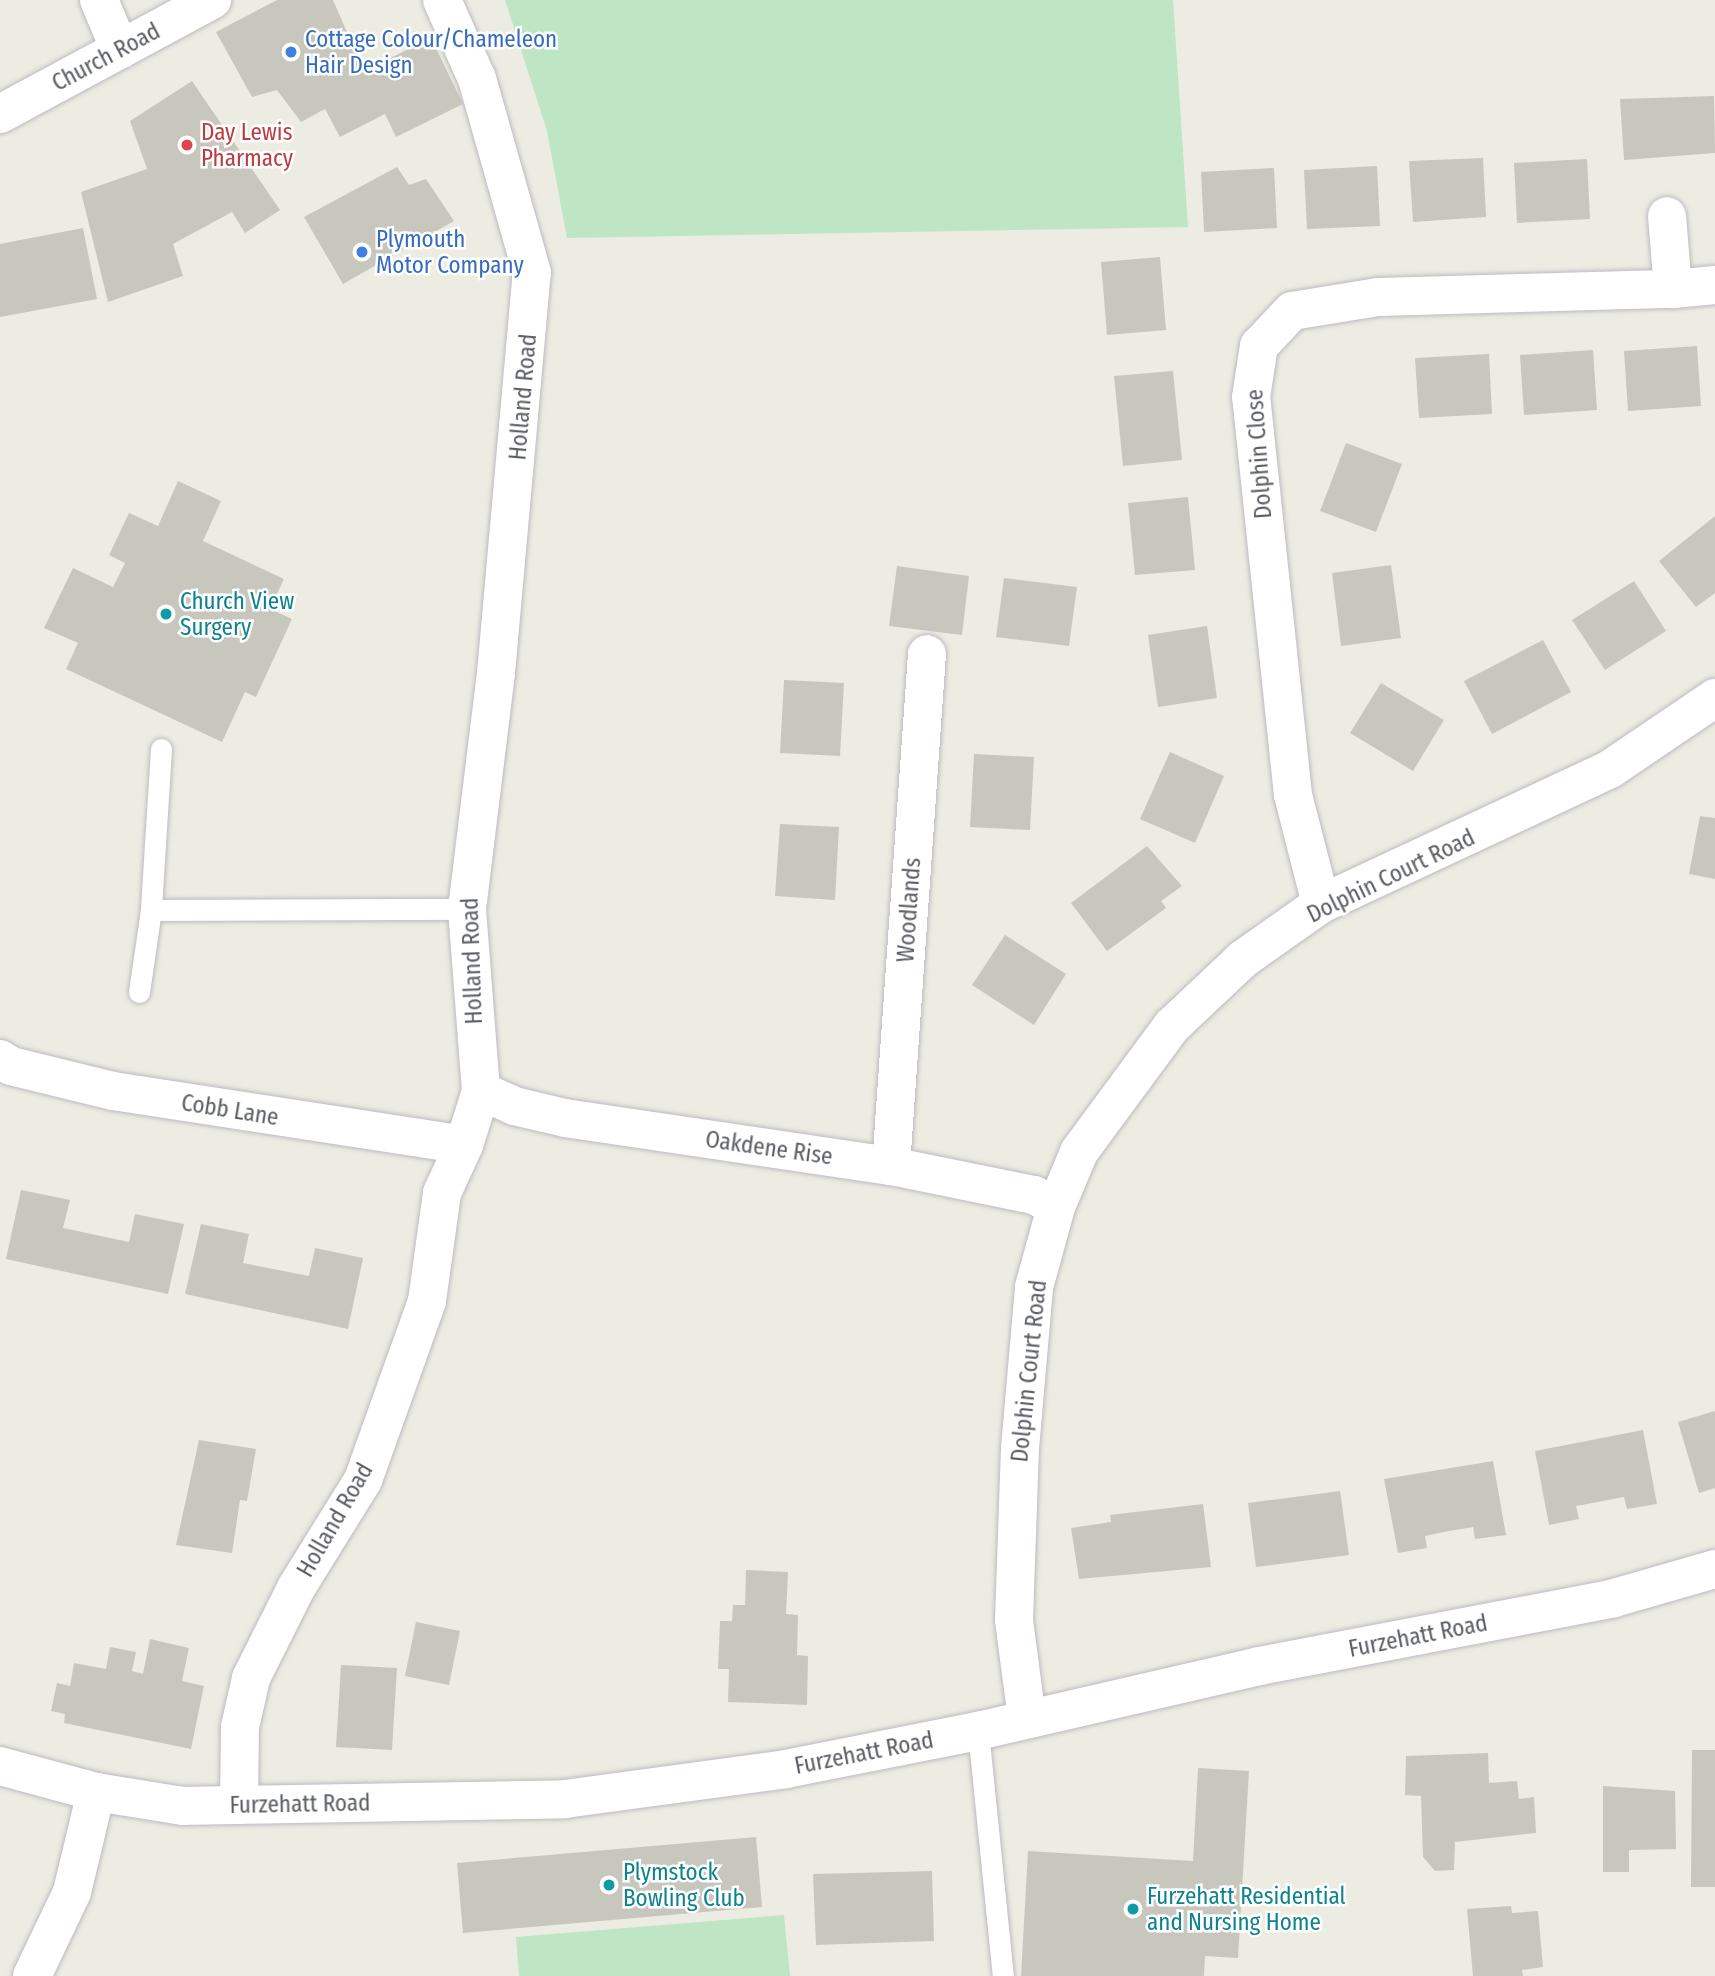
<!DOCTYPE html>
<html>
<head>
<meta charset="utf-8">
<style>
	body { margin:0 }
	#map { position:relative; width:1715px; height:1976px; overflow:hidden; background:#edece2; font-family:"Fira Sans Condensed",sans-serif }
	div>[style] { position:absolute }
	.green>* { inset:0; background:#bee5c4 }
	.building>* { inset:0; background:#c8c7be }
	.roads { filter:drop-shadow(0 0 2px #babbc1) drop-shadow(0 0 2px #babbc1) }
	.lane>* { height:21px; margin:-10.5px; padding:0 10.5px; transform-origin:10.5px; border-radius:10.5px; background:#fff }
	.street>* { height:38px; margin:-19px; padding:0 19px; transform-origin:19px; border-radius:19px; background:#fff }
	.secondary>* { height:38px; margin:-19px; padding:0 19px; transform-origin:19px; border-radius:19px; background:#fff }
	.dots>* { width:19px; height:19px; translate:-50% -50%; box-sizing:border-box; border:4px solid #fff; border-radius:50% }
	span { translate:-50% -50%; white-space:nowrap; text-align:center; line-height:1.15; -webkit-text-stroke:5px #fff; paint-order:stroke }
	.shop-label { font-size:23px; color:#366cbe }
	.left { translate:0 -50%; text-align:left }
	.street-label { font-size:23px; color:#5a5d63 }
	.health-label { font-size:23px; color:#be3a42 }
	.culture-label { font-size:23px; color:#0d838f }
</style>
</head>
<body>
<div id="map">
	<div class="green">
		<i style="clip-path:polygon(505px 0,1173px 0,1188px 227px,567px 238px,547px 131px)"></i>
		<i style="clip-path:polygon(784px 1915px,790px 1976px,519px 1976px,516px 1937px)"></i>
	</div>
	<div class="building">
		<i style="clip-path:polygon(277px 0,333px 0,364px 71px,431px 38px,463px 104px,396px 137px,385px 114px,340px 137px,325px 109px,301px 122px,277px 90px,252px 97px,216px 32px)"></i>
		<i style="clip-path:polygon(192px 81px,280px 210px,245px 233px,232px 212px,173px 244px,183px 276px,108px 302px,81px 192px,147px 169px,130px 121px)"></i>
		<i style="clip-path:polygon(1714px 96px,1715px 153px,1624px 160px,1620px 99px)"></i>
		<i style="clip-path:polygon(1483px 158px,1486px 217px,1413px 222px,1409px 161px)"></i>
		<i style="clip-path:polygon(1587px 159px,1590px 219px,1517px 223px,1514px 163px)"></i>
		<i style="clip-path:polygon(1377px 166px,1380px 226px,1307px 229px,1304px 170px)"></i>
		<i style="clip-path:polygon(397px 167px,409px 185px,426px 179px,454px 221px,343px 284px,304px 217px)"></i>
		<i style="clip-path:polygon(1274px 168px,1277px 228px,1204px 232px,1201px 172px)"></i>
		<i style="clip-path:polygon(83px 228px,97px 299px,0 317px,0 244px)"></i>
		<i style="clip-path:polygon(1160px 257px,1166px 330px,1107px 335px,1101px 262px)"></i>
		<i style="clip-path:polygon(1697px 346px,1701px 406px,1628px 411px,1624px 351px)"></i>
		<i style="clip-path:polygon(1593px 350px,1597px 410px,1524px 415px,1520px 355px)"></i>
		<i style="clip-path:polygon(1489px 354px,1492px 414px,1419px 418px,1415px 358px)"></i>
		<i style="clip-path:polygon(1173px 371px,1182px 460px,1123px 466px,1114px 376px)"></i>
		<i style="clip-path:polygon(1346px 443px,1402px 464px,1376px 532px,1320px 511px)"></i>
		<i style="clip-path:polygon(178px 481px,221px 501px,203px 541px,284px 579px,270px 609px,292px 619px,256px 697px,245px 692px,222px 742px,66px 669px,78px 643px,44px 628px,73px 568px,113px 587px,125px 563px,109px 555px,129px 513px,158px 526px)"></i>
		<i style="clip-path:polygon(1188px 497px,1195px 570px,1135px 575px,1128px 503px)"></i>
		<i style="clip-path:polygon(1715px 516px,1715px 593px,1696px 607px,1659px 561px)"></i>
		<i style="clip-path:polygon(1391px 565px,1401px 638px,1341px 646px,1332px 573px)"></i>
		<i style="clip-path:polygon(897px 566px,969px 576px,962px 635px,889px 626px)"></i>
		<i style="clip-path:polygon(1004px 578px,1077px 587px,1069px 646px,996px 637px)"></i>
		<i style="clip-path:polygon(1634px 581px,1666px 631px,1605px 670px,1572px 620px)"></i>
		<i style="clip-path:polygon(1207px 626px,1217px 698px,1158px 707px,1148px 635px)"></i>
		<i style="clip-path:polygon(1543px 640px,1571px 692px,1492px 734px,1464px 681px)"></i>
		<i style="clip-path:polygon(784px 680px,844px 683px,840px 756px,780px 753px)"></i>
		<i style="clip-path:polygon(1381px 683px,1444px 720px,1413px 771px,1350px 733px)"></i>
		<i style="clip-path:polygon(1170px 752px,1224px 776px,1195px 843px,1140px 819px)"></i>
		<i style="clip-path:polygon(974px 754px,1034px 757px,1030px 830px,970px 827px)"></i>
		<i style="clip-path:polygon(1700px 816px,1715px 818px,1715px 879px,1689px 874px)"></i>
		<i style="clip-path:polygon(780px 824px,839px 827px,835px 900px,775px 896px)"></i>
		<i style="clip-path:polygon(1147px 846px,1182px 886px,1161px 901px,1166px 908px,1107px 951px,1071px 903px)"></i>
		<i style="clip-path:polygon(1005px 935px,1066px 974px,1034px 1025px,972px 985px)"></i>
		<i style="clip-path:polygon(21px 1190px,70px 1200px,63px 1228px,129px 1242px,135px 1214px,184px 1224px,168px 1294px,6px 1259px)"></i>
		<i style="clip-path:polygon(201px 1224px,249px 1234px,243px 1263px,309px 1276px,315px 1248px,363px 1258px,348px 1329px,185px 1294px)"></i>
		<i style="clip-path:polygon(1715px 1411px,1715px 1488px,1699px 1493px,1678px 1422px)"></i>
		<i style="clip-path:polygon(1643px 1430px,1657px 1504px,1627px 1509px,1624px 1497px,1576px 1506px,1579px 1519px,1549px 1525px,1535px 1451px)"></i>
		<i style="clip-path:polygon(199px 1440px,256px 1449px,247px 1501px,240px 1500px,232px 1553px,176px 1545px)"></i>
		<i style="clip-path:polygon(1493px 1461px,1506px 1535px,1475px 1539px,1473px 1527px,1449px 1531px,1425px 1536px,1427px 1548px,1398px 1553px,1384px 1479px)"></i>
		<i style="clip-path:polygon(1340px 1491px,1349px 1555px,1256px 1567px,1248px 1503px)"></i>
		<i style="clip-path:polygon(1203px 1504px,1211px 1567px,1079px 1579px,1071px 1528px,1111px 1522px,1110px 1515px)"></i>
		<i style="clip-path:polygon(746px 1570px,788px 1572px,786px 1614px,798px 1615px,797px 1655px,808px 1656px,807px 1705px,728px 1702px,729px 1669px,718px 1669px,720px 1621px,732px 1621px,733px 1605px,745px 1605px)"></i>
		<i style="clip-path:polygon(416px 1622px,460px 1631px,449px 1685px,405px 1676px)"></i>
		<i style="clip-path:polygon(150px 1639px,189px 1648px,182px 1681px,204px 1686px,191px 1749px,64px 1723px,65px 1714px,51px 1711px,57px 1683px,70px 1686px,74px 1663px,106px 1669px,110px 1647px,136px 1652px,132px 1671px,143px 1674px)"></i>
		<i style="clip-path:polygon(341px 1665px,397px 1668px,392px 1750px,336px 1747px)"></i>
		<i style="clip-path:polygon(1692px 1750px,1715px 1750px,1715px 1887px,1691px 1887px)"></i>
		<i style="clip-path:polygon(1488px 1753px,1489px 1783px,1517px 1781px,1519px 1799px,1534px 1797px,1536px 1833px,1455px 1842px,1454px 1870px,1435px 1871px,1423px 1857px,1421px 1796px,1405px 1795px,1406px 1756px)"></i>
		<i style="clip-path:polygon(1198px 1768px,1249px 1771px,1238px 1958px,1205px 1956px,1204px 1976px,1021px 1976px,1028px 1851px,1193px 1861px)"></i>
		<i style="clip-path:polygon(1603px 1786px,1675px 1791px,1676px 1849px,1629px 1850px,1629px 1872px,1603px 1872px)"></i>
		<i style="clip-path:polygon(756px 1837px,762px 1907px,463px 1933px,457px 1863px)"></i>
		<i style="clip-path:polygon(932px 1871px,934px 1941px,816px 1945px,813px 1874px)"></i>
		<i style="clip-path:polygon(1511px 1906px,1512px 1913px,1538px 1911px,1543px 1967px,1522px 1970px,1523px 1976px,1473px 1976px,1467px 1909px)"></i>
	</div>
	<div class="roads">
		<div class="lane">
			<i style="left:161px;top:749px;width:161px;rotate:93.6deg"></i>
			<i style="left:151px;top:910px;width:316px;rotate:-0.2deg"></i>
			<i style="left:139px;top:992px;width:83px;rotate:-81.7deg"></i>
			<i style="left:978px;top:1731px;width:246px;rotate:84.2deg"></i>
		</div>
		<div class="street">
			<i style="left:99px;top:0;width:54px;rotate:67.2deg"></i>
			<i style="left:0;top:114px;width:241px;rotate:-28.3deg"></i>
			<i style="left:1673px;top:289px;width:42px;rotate:-5.4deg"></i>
			<i style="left:1321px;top:904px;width:113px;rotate:-104.4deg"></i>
			<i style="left:1293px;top:795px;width:400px;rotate:-96deg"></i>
			<i style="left:1251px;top:397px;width:52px;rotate:-81.1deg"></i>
			<i style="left:1259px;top:346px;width:48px;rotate:-46.7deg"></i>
			<i style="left:1292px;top:311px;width:87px;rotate:-9.2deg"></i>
			<i style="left:1378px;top:297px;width:295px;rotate:-1.6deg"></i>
			<i style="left:1673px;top:289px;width:73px;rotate:-94.7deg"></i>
			<i style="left:0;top:1059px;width:13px;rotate:32deg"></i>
			<i style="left:11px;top:1066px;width:105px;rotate:13.8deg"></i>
			<i style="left:113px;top:1091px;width:355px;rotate:8.7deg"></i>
			<i style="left:481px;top:1091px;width:36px;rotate:24deg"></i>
			<i style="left:514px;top:1106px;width:52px;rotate:13.2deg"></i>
			<i style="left:565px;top:1118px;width:330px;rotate:8.4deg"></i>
			<i style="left:891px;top:1166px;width:146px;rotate:11.5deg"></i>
			<i style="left:1034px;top:1195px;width:25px;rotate:29deg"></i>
			<i style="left:891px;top:1166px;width:513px;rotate:-85.98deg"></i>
			<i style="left:1027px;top:1719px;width:100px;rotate:-97.5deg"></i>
			<i style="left:1014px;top:1620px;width:172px;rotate:-88deg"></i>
			<i style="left:1020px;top:1448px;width:162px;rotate:-85deg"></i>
			<i style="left:1034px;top:1287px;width:83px;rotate:-74.6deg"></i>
			<i style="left:1056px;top:1207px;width:60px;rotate:-67.3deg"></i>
			<i style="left:1079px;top:1152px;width:157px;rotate:-53.6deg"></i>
			<i style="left:1172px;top:1026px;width:98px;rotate:-43.3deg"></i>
			<i style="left:1243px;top:959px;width:95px;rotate:-35.2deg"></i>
			<i style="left:1321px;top:904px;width:319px;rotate:-25deg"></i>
			<i style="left:1610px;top:769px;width:127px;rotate:-34.1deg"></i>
			<i style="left:239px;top:1805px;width:78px;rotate:-89.3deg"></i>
			<i style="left:240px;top:1727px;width:50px;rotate:-77.3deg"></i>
			<i style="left:251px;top:1678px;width:101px;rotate:-63.4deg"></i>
			<i style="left:296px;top:1588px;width:127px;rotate:-58.2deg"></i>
			<i style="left:363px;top:1480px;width:190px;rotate:-70.3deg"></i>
			<i style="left:427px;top:1301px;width:109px;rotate:-82.1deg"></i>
			<i style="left:442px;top:1193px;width:53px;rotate:-65.4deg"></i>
			<i style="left:464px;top:1145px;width:57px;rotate:-72.5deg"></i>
			<i style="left:481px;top:1091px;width:183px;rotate:-94.4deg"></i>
			<i style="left:467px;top:909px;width:238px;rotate:-83deg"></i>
			<i style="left:496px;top:673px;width:402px;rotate:-84.9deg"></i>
			<i style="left:532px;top:273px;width:202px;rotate:-105.8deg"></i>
			<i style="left:477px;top:79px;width:86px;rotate:-113.9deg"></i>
		</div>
		<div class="secondary">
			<i style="left:0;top:1766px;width:99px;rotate:15.2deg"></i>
			<i style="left:96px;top:1792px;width:88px;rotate:9.1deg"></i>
			<i style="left:183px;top:1806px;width:382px;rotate:-1deg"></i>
			<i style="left:565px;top:1799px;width:223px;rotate:-7.7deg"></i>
			<i style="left:786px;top:1769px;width:196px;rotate:-11.2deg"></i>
			<i style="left:978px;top:1731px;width:288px;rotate:-13deg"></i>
			<i style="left:1259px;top:1666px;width:361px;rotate:-10.8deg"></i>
			<i style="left:1614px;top:1598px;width:105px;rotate:-16deg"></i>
			<i style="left:32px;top:1976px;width:93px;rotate:-64.5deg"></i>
			<i style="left:72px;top:1892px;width:103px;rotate:-76.5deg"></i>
		</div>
	</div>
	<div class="dots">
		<i style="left:291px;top:52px;background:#3f7fe0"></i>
		<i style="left:187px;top:145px;background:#e0444e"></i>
		<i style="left:362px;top:252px;background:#3f7fe0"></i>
		<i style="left:166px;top:614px;background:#0f9aa8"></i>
		<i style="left:609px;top:1885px;background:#0f9aa8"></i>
		<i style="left:1133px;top:1909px;background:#0f9aa8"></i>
	</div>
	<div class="shop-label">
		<span class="left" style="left:305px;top:52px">Cottage Colour/Chameleon<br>Hair Design</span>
		<span class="left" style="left:376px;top:252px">Plymouth<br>Motor Company</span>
	</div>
	<div class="street-label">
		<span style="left:106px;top:57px;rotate:-28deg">Church Road</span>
		<span style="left:523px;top:397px;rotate:-85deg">Holland Road</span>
		<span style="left:1259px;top:454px;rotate:-94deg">Dolphin Close</span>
		<span style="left:1391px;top:876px;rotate:-26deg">Dolphin Court Road</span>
		<span style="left:909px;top:910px;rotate:-86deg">Woodlands</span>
		<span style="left:472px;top:961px;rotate:-92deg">Holland Road</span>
		<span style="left:230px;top:1110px;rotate:9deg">Cobb Lane</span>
		<span style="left:769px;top:1148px;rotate:8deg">Oakdene Rise</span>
		<span style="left:1029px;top:1371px;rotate:-84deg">Dolphin Court Road</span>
		<span style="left:335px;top:1520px;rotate:-60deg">Holland Road</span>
		<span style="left:1418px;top:1636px;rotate:-11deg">Furzehatt Road</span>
		<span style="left:864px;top:1753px;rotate:-11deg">Furzehatt Road</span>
		<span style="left:300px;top:1804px;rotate:-1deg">Furzehatt Road</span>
	</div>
	<div class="health-label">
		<span class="left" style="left:201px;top:145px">Day Lewis<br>Pharmacy</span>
	</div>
	<div class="culture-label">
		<span class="left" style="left:180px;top:614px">Church View<br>Surgery</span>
		<span class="left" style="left:623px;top:1885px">Plymstock<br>Bowling Club</span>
		<span class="left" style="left:1147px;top:1909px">Furzehatt Residential<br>and Nursing Home</span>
	</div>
</div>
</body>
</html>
